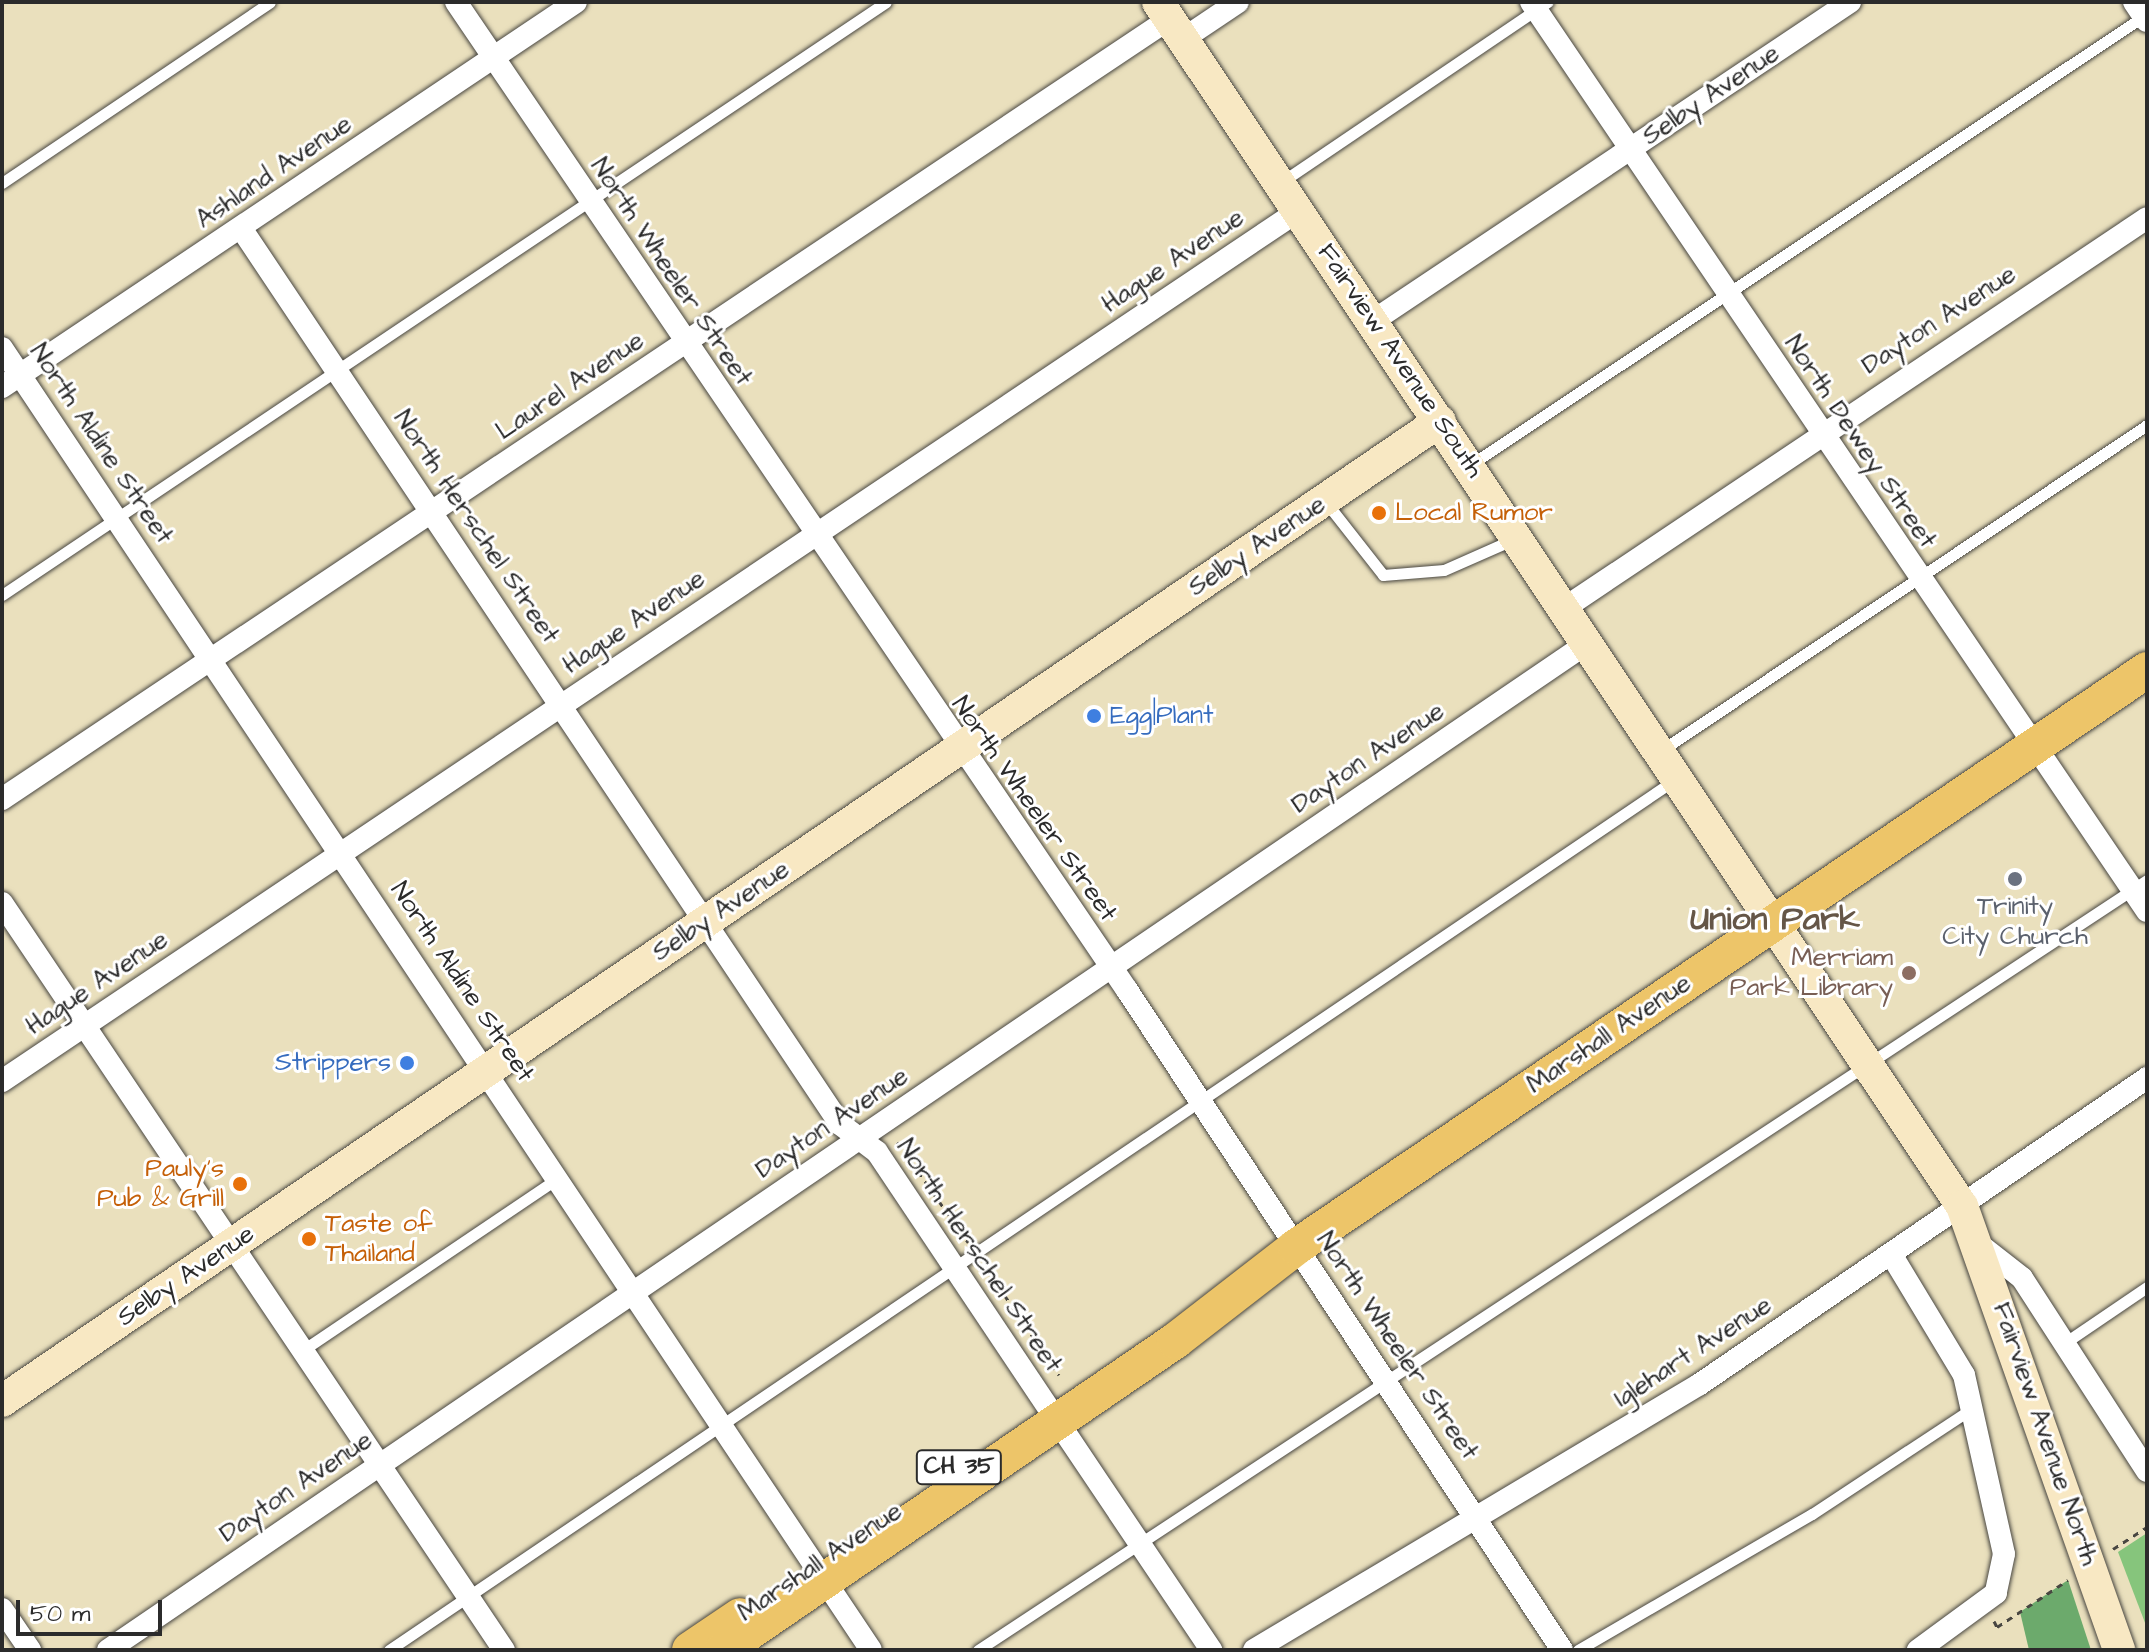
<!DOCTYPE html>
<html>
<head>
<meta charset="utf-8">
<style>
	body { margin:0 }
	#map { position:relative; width:2149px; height:1652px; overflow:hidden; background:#eae0bd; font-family:"Architects Daughter",sans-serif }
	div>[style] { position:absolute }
	.green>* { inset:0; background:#86c57c }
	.forest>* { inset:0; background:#6caa6c }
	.path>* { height:3px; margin-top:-1.5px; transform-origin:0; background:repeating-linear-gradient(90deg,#484641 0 6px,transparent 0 12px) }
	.roads { filter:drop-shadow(0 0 2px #484641) drop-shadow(0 0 2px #484641) }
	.lane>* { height:11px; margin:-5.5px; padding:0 5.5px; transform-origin:5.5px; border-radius:5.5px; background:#fff }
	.street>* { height:22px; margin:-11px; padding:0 11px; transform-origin:11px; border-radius:11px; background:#fff }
	.secondary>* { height:32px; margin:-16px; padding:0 16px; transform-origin:16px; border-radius:16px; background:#f8e8c3 }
	.primary>* { height:36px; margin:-18px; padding:0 18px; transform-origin:18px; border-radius:18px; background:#edc569 }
	.dots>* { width:22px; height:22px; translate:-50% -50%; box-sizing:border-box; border:4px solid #fff; border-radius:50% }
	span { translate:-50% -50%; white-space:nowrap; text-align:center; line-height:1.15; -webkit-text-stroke:6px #fff; paint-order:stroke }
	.shield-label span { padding:2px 6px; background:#fff; border:2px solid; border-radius:6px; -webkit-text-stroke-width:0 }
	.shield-label { font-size:24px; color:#2b2b2b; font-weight:700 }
	.street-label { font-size:26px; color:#2b2b2b }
	.food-label { font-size:26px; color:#c56008 }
	.left { translate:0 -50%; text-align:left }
	.right { translate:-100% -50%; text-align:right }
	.shop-label { font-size:26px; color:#366cbe }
	.worship-label { font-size:26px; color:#5b616d }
	.education-label { font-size:26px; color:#785e54 }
	.district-label { font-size:34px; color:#655647; font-weight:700 }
	.frame { position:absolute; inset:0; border:4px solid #2b2b2b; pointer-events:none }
	.scale { position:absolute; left:16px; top:1600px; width:146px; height:36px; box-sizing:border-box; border:4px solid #2b2b2b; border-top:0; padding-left:10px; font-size:24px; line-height:28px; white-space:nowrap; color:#2b2b2b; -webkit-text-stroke:6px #fff; paint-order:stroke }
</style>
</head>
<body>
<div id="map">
	<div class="green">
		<i style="clip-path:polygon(2147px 1533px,2147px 1628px,2118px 1552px)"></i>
	</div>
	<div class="forest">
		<i style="clip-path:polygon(2068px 1580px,2091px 1650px,2029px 1650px,2020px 1612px)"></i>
	</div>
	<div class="path">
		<i style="left:897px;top:1142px;width:123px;rotate:54.6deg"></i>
		<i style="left:984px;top:1265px;width:133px;rotate:55.7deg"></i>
		<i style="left:2113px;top:1549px;width:40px;rotate:-32.9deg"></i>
		<i style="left:1994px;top:1621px;width:7px;rotate:63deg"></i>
		<i style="left:1997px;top:1627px;width:85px;rotate:-33.5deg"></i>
	</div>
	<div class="roads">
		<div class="lane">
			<i style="left:2px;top:183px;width:323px;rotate:-34deg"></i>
			<i style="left:1280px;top:183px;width:323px;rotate:-34.1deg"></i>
			<i style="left:1470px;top:465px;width:813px;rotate:-33.67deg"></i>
			<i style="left:1325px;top:501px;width:94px;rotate:51.9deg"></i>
			<i style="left:1383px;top:575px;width:61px;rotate:-4.7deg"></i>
			<i style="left:1444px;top:570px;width:74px;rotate:-23.8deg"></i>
			<i style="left:2px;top:595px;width:1064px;rotate:-33.85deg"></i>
			<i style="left:1662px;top:750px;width:584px;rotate:-33.83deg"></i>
			<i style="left:2063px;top:1344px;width:102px;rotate:-34.2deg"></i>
			<i style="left:303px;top:1350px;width:308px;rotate:-34deg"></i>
			<i style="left:389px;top:1650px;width:1554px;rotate:-34.09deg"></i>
			<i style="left:978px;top:1650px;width:1400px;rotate:-33.37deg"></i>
			<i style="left:1578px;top:1650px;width:271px;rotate:-30.2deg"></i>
			<i style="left:1812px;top:1514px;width:193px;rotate:-33.4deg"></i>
		</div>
		<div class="street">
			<i style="left:456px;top:2px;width:1194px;rotate:55.82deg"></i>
			<i style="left:1127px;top:990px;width:790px;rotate:56.61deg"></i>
			<i style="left:1531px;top:2px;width:1098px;rotate:55.88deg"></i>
			<i style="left:2134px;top:2px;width:23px;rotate:56deg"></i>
			<i style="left:1183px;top:39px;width:66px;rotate:-33.9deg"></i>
			<i style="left:241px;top:228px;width:1078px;rotate:56.24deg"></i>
			<i style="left:840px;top:1124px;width:46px;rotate:37.1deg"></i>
			<i style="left:877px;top:1152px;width:306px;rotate:56.2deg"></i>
			<i style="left:1373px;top:321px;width:574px;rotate:-33.77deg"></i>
			<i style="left:2px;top:348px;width:1565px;rotate:56.28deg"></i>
			<i style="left:2px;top:387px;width:691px;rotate:-33.85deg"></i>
			<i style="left:1566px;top:607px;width:699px;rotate:-33.8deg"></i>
			<i style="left:2px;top:799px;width:1404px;rotate:-33.76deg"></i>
			<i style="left:2px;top:903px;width:900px;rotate:56.1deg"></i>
			<i style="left:2px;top:1081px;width:1561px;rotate:-33.87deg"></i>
			<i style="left:1976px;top:1242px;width:58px;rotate:38deg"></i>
			<i style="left:2022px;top:1278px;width:230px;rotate:57.1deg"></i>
			<i style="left:1891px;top:1254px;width:141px;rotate:58.9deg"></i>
			<i style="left:1964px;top:1375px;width:183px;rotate:77.4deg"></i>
			<i style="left:2004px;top:1554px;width:40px;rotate:102deg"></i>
			<i style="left:1996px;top:1593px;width:97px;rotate:143.8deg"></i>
			<i style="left:1058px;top:1422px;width:275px;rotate:56.1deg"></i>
			<i style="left:2px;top:1609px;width:50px;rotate:55.7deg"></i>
			<i style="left:108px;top:1650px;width:1791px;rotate:-34.24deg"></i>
			<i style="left:1254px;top:1650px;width:519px;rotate:-30.81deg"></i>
			<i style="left:1700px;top:1384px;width:542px;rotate:-34.39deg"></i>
		</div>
		<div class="secondary">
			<i style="left:1158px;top:2px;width:1448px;rotate:56.27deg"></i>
			<i style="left:1962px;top:1206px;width:471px;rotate:70.5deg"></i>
			<i style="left:2px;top:1401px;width:1740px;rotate:-34.27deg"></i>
		</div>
		<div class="primary">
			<i style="left:690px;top:1650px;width:60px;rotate:-34.2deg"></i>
			<i style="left:723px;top:1650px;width:548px;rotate:-34.36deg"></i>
			<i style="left:1175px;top:1341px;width:153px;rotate:-37.8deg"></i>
			<i style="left:1296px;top:1247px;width:1028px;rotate:-34.14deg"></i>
		</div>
	</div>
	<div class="dots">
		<i style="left:1379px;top:513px;background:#e8710a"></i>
		<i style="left:1094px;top:716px;background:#3f7fe0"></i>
		<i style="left:2015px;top:879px;background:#6b7280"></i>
		<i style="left:1909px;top:973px;background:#8d6e63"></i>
		<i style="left:407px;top:1063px;background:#3f7fe0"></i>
		<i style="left:240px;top:1184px;background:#e8710a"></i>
		<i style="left:309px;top:1239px;background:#e8710a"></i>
	</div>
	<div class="shield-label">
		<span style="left:959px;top:1467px">CH 35</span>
	</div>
	<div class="street-label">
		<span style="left:1711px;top:95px;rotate:-34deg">Selby Avenue</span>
		<span style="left:274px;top:172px;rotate:-34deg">Ashland Avenue</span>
		<span style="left:1173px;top:261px;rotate:-34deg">Hague Avenue</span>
		<span style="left:671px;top:272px;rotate:56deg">North Wheeler Street</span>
		<span style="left:1939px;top:320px;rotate:-33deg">Dayton Avenue</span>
		<span style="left:1400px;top:361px;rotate:56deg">Fairview Avenue South</span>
		<span style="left:570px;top:386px;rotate:-34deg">Laurel Avenue</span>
		<span style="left:1860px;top:442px;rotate:56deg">North Dewey Street</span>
		<span style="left:101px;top:444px;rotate:56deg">North Aldine Street</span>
		<span style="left:476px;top:527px;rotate:56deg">North Herschel Street</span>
		<span style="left:1257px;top:546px;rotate:-34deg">Selby Avenue</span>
		<span style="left:634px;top:622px;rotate:-34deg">Hague Avenue</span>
		<span style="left:1368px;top:758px;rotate:-34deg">Dayton Avenue</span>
		<span style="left:1034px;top:809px;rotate:55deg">North Wheeler Street</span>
		<span style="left:721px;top:911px;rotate:-34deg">Selby Avenue</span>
		<span style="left:462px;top:982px;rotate:56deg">North Aldine Street</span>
		<span style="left:97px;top:983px;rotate:-34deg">Hague Avenue</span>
		<span style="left:1609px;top:1034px;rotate:-34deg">Marshall Avenue</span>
		<span style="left:832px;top:1123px;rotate:-34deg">Dayton Avenue</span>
		<span style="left:979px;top:1256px;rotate:56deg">North Herschel Street</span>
		<span style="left:186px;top:1276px;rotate:-34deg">Selby Avenue</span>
		<span style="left:1397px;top:1346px;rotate:56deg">North Wheeler Street</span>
		<span style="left:1693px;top:1352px;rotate:-33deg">Iglehart Avenue</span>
		<span style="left:2045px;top:1434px;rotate:71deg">Fairview Avenue North</span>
		<span style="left:296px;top:1487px;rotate:-34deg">Dayton Avenue</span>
		<span style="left:820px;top:1562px;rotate:-34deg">Marshall Avenue</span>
	</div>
	<div class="food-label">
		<span class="left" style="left:1395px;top:513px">Local Rumor</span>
		<span class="right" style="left:224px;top:1184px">Pauly's<br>Pub &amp; Grill</span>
		<span class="left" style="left:325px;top:1239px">Taste of<br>Thailand</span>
	</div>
	<div class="shop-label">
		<span class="left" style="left:1110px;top:716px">Egg|Plant</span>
		<span class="right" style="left:391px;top:1063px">Strippers</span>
	</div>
	<div class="worship-label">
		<span style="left:2015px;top:922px">Trinity<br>City Church</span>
	</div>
	<div class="education-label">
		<span class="right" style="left:1893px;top:973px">Merriam<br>Park Library</span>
	</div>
	<div class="district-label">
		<span style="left:1775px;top:920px">Union Park</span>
	</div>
	<div class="frame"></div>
	<div class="scale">50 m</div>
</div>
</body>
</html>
